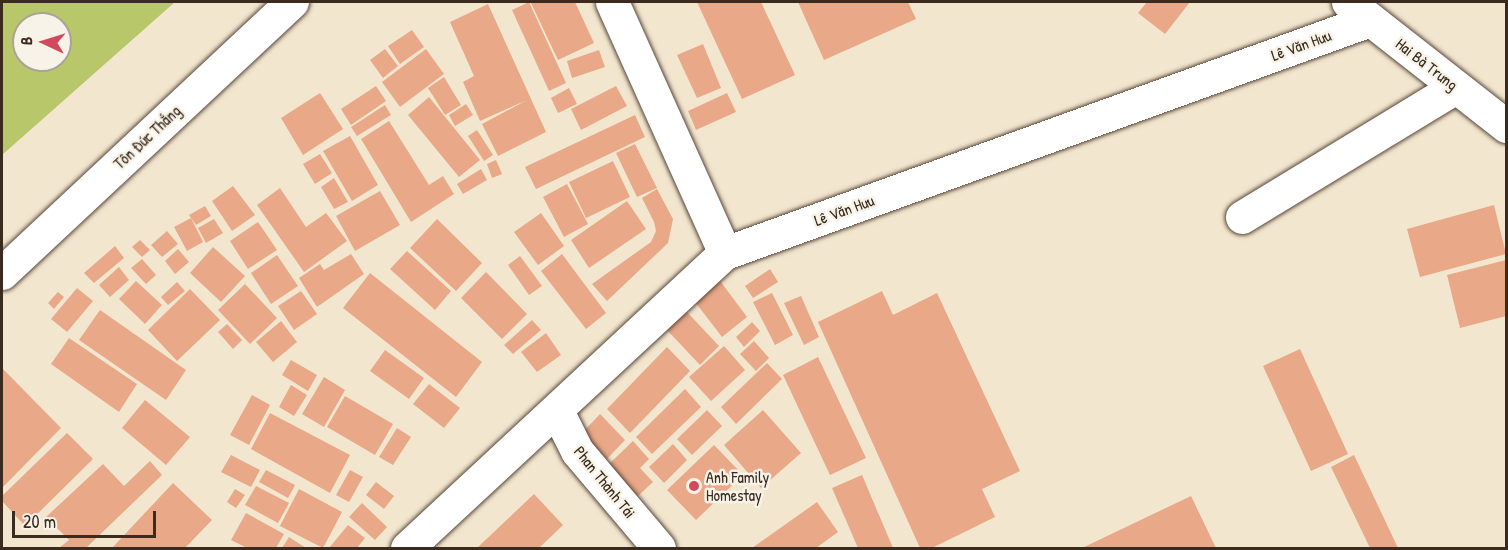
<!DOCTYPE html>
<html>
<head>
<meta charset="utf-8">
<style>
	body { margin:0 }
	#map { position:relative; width:1508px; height:550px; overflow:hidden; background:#f3e6cf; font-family:"Patrick Hand",sans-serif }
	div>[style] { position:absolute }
	.green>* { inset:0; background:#b8c769 }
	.building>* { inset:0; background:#e9a888 }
	.roads { filter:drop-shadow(0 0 2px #574639) drop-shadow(0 0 2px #574639) }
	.minor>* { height:33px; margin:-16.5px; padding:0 16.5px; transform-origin:16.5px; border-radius:16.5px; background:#fff }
	.dots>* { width:16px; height:16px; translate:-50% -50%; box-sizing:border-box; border:3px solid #f7f3e8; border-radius:50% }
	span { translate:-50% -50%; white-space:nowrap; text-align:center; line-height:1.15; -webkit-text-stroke:5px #f7f3e8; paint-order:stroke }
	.street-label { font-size:16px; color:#3b2a1e }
	.poi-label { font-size:16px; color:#3b2a1e }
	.left { translate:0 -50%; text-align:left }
	.frame { position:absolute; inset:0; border:3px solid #3b2a1e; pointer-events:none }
	.north { position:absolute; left:12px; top:12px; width:60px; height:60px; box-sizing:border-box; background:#f7f3e8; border:2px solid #aca397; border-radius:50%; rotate:274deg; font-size:16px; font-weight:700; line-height:24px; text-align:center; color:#3b2a1e }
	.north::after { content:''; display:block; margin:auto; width:21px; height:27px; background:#d1495b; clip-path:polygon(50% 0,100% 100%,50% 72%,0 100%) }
	.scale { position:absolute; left:12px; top:511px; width:144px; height:27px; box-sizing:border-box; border:3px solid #3b2a1e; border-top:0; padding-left:8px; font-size:18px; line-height:21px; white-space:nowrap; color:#3b2a1e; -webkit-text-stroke:4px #f7f3e8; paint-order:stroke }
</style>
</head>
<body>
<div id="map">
	<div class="green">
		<i style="clip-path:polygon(evenodd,2px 2px,175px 2px,2px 155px,2px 2px,24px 24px,60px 24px,60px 60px,24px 60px,24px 24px)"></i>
	</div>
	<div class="building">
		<i style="clip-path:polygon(529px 2px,566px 83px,549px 91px,512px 10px)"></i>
		<i style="clip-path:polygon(575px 2px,594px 43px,558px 60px,531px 3px)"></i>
		<i style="clip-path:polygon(697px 2px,761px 2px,795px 75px,742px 99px)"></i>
		<i style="clip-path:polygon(798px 2px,908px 2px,916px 19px,824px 60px)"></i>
		<i style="clip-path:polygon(1147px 2px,1190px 2px,1165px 34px,1138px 13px)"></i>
		<i style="clip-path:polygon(488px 4px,546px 132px,498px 156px,482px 124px,527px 100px,480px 121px,463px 82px,474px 76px,450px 22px)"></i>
		<i style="clip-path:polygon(412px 30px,424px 47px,400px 64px,388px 46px)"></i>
		<i style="clip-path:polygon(703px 44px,721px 88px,697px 98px,677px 55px)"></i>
		<i style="clip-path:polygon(385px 49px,398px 66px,383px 78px,370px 60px)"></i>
		<i style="clip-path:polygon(426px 49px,444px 74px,400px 107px,382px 82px)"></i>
		<i style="clip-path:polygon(599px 50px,605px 67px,572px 78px,567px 61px)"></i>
		<i style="clip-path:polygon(444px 77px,461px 105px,445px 115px,428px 88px)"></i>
		<i style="clip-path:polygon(376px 86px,386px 101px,351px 125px,341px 109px)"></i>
		<i style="clip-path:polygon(616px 86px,627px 106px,581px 130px,571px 109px)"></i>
		<i style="clip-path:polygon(569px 88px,577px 104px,558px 113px,551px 98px)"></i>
		<i style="clip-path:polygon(320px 93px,343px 129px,303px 155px,281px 118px)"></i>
		<i style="clip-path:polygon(727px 93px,736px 112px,696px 130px,688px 111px)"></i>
		<i style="clip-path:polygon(429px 97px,480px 160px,459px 177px,408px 115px)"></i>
		<i style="clip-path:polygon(466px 104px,473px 115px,455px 126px,449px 115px)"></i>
		<i style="clip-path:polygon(385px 105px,391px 115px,357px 136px,351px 127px)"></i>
		<i style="clip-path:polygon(635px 115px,645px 137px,536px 189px,525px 167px)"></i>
		<i style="clip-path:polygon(389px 121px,429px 185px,443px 176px,454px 194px,411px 222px,361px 139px)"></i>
		<i style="clip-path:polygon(477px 130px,493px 155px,484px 161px,468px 136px)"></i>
		<i style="clip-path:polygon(350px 136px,378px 185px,352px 201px,323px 151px)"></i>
		<i style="clip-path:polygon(635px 144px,657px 188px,637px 197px,616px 153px)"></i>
		<i style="clip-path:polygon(320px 154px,332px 173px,315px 184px,303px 164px)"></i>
		<i style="clip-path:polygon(496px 160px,502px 174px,492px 178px,487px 164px)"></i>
		<i style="clip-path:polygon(613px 161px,630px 197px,586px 218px,569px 182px)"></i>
		<i style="clip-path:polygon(481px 169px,487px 180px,463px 194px,457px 184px)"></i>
		<i style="clip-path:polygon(334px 178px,348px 202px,334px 209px,321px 187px)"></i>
		<i style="clip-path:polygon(567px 184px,588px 224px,564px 237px,543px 197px)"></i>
		<i style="clip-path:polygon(233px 186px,255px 215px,232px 231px,212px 201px)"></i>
		<i style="clip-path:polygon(280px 188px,306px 227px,326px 213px,347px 241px,304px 272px,257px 205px)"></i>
		<i style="clip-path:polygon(657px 189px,673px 219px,668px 243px,607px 301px,592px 284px,651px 242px,656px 231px,654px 222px,642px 198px)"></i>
		<i style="clip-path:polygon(380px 191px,400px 225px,355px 251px,336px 216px)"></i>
		<i style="clip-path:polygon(627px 201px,646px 229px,589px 268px,571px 240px)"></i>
		<i style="clip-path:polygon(1494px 205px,1506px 254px,1420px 277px,1407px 229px)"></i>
		<i style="clip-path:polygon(205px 206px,211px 216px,196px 225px,189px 215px)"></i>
		<i style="clip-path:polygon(541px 213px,564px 246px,538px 265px,514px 232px)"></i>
		<i style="clip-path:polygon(191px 218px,203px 242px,187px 251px,174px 227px)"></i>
		<i style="clip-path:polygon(214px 219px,223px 233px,206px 243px,198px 228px)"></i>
		<i style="clip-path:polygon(437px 219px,482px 263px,456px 291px,410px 248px)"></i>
		<i style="clip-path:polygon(258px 222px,277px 250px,248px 269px,230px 241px)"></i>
		<i style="clip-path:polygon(167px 231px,178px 244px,162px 257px,151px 245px)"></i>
		<i style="clip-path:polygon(140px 240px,150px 250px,142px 257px,132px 247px)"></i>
		<i style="clip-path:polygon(115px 246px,124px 258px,94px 283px,84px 273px)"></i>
		<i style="clip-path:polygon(213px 247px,245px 276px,221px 302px,190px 273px)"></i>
		<i style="clip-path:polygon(178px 249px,189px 262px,175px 274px,165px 261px)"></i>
		<i style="clip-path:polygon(407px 251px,451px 291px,435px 310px,390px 269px)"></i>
		<i style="clip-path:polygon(351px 254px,364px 274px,317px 307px,299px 278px,320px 264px,324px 270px)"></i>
		<i style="clip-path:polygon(562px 254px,606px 313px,586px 329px,541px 271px)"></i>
		<i style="clip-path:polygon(277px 255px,298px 286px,271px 304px,251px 273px)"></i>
		<i style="clip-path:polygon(520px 256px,542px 286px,529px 295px,508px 265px)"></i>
		<i style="clip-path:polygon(142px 259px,156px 275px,146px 284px,131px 268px)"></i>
		<i style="clip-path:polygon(1506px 260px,1506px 316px,1460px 328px,1447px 275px)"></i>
		<i style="clip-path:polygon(119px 267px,129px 280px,110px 297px,99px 285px)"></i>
		<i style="clip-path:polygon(770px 269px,778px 282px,753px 298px,745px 286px)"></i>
		<i style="clip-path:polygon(486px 272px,527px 314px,502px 339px,461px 298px)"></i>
		<i style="clip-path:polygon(370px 273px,482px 362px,456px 397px,343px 308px)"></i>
		<i style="clip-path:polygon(715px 274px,747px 317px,722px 337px,689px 294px)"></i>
		<i style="clip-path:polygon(136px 281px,162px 305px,145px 324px,119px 299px)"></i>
		<i style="clip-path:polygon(177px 282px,185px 291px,168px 305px,161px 297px)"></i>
		<i style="clip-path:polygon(245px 284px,277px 318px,250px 344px,218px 310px)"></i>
		<i style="clip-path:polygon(77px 288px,93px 301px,67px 332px,51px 319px)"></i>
		<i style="clip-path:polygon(190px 289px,220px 320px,177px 361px,148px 330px)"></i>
		<i style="clip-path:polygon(301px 291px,317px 314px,294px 330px,278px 306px)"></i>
		<i style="clip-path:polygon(882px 291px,893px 315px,937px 293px,1020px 471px,982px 489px,995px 517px,932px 548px,920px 548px,818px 322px)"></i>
		<i style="clip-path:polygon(58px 292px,64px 297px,54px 309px,48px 303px)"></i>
		<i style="clip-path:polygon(772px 293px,793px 335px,775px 345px,753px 302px)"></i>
		<i style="clip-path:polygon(801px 296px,819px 337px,804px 345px,784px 303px)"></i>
		<i style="clip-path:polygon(100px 310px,186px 370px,166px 400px,79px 340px)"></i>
		<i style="clip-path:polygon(687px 312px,719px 346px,700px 365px,667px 330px)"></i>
		<i style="clip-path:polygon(532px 320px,541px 330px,513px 354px,504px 345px)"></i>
		<i style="clip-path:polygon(281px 321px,297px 342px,273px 362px,256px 342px)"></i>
		<i style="clip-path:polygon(752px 322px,760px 331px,744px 347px,736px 337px)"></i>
		<i style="clip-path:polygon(227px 324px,242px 340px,233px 349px,218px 332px)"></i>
		<i style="clip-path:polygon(546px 333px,561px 355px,537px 372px,521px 352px)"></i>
		<i style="clip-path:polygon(69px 338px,137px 384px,119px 412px,51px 364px)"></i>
		<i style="clip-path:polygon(754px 341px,769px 358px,756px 371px,740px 354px)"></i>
		<i style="clip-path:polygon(724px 346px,745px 370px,711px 401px,689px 377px)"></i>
		<i style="clip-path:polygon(667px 347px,690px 371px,630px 433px,607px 409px)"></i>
		<i style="clip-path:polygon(1300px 349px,1348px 454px,1311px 471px,1263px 366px)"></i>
		<i style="clip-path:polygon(385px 350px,424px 378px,409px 399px,370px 371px)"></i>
		<i style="clip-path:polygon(818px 357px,866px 458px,830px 475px,783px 375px)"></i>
		<i style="clip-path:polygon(291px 360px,317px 375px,308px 391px,282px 375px)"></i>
		<i style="clip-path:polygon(767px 363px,782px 379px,736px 424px,721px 407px)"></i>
		<i style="clip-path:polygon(2px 368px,61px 428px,2px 488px)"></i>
		<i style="clip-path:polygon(324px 377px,345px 390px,324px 427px,302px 414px)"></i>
		<i style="clip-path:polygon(429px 384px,460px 408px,444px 428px,413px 404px)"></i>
		<i style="clip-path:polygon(291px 385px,307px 395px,294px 416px,279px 407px)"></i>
		<i style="clip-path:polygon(685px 389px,701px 407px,652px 454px,636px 437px)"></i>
		<i style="clip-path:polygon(252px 395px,270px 405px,249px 445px,230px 435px)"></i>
		<i style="clip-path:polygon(345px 396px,393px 424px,375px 455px,327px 427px)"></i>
		<i style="clip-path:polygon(145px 400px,190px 437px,166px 465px,122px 428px)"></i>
		<i style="clip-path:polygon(707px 410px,722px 426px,692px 455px,677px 439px)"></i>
		<i style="clip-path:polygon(763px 410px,801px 453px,761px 488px,724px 445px)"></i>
		<i style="clip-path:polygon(270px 413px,350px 455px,330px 493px,251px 449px)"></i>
		<i style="clip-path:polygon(600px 414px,625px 440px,607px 459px,582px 433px)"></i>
		<i style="clip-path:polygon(397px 428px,411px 437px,393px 465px,379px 457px)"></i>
		<i style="clip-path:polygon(67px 433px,93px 459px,25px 526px,2px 501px,2px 496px)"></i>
		<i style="clip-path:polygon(633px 441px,649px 459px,640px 468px,653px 482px,638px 496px,608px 465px)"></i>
		<i style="clip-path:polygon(673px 444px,687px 460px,664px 483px,649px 467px)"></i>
		<i style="clip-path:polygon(714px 445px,743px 475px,696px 520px,667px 490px)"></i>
		<i style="clip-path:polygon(231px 455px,260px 470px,251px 487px,221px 472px)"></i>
		<i style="clip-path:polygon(1354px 455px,1398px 548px,1370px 548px,1331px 467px)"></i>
		<i style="clip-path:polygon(150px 461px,162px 475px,86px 548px,59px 548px,69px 540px,46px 517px,103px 464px,124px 486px)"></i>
		<i style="clip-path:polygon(266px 470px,295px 485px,288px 498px,259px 482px)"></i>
		<i style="clip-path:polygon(350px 470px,363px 477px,349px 502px,336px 495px)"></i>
		<i style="clip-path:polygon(862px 475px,893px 548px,858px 548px,832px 488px)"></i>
		<i style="clip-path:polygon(376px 482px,394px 496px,384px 509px,366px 495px)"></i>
		<i style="clip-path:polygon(173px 483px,212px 520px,185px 548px,112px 548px)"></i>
		<i style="clip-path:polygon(256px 486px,289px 503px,278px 523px,245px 505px)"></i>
		<i style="clip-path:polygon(235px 489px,245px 495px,236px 508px,227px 502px)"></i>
		<i style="clip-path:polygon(299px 489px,342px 512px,323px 548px,280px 526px)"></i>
		<i style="clip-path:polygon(534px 494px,563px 525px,539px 548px,477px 548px)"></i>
		<i style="clip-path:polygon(1191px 496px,1216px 548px,1082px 548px)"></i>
		<i style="clip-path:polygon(817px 502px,838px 532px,816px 548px,752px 548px)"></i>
		<i style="clip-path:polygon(362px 503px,387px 527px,375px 540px,349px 517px)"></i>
		<i style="clip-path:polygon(246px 513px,284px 534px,276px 548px,247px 548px,231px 540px)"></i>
		<i style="clip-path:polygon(348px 525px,365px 538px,357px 548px,329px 548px)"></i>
		<i style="clip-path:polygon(289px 537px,306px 548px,282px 548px)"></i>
	</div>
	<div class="roads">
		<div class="minor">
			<i style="left:612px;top:2px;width:275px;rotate:65.8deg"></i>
			<i style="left:1348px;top:2px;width:201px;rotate:38.1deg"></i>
			<i style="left:1242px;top:217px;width:250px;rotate:-31.3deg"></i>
			<i style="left:2px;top:273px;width:397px;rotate:-43.1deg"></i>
			<i style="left:557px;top:411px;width:45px;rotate:63.4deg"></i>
			<i style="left:577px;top:451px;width:127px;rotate:49.8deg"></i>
			<i style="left:407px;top:548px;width:434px;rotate:-42.9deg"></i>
			<i style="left:725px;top:253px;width:686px;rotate:-19.86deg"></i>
		</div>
	</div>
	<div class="dots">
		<i style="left:694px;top:486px;background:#d1495b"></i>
	</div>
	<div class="street-label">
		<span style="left:1301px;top:45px;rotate:-20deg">Lê Văn Hưu</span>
		<span style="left:1427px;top:64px;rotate:38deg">Hai Bà Trưng</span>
		<span style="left:147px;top:137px;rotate:-43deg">Tôn Đức Thắng</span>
		<span style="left:844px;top:210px;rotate:-20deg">Lê Văn Hưu</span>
		<span style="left:605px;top:482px;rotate:51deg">Phan Thành Tái</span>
	</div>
	<div class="poi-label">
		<span class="left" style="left:706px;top:486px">Anh Family<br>Homestay</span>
	</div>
	<div class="frame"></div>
	<div class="north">B</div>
	<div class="scale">20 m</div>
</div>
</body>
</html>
